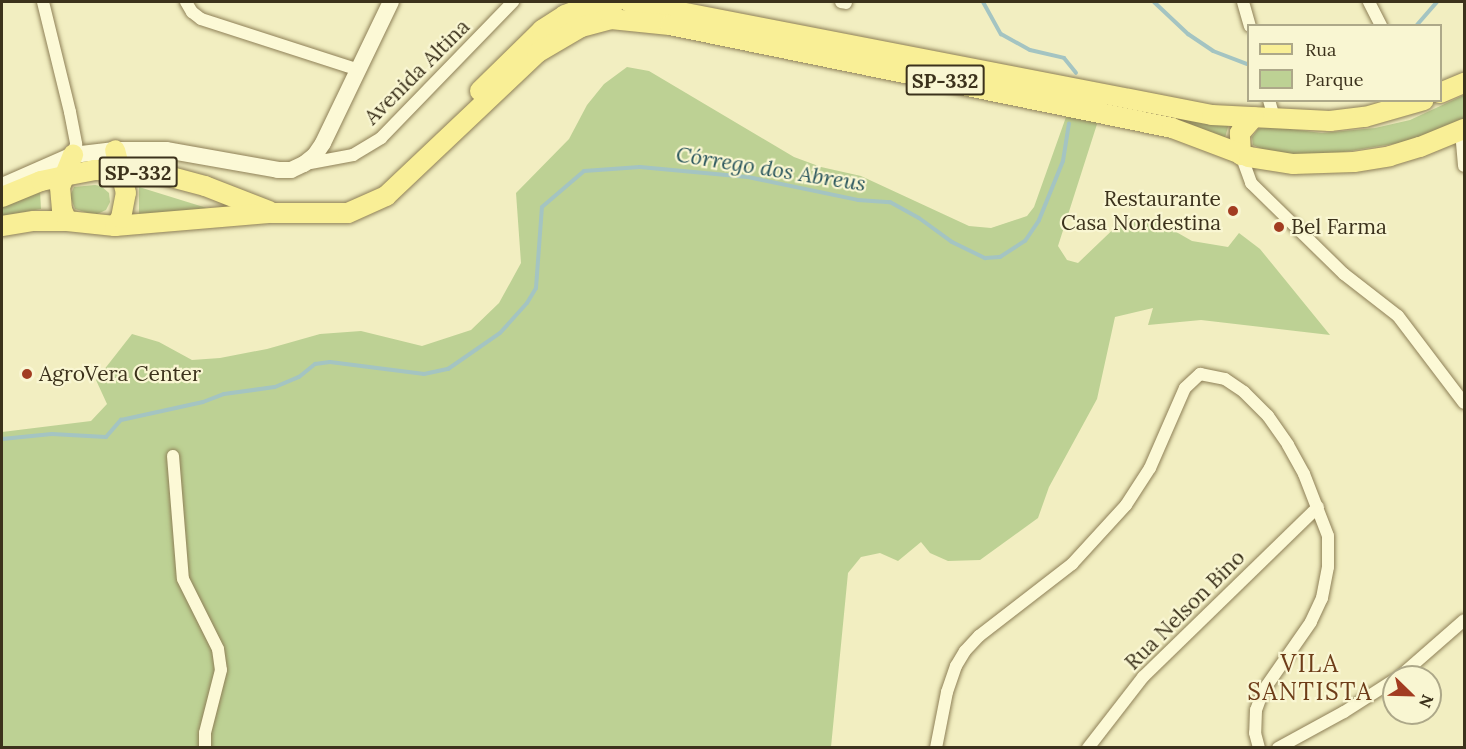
<!DOCTYPE html>
<html>
<head>
<meta charset="utf-8">
<style>
	body { margin:0 }
	#map { position:relative; width:1466px; height:749px; overflow:hidden; background:#f2eec1; font-family:Lora,serif }
	div>[style] { position:absolute }
	.green>* { inset:0; background:#bdd194 }
	.stream>* { height:4px; margin:-2px; padding:0 2px; transform-origin:2px; border-radius:2px; background:#a4c4c2 }
	.roads { filter:drop-shadow(0 0 2px #8e8057) drop-shadow(0 0 2px #8e8057) }
	.street>* { height:12px; margin:-6px; padding:0 6px; transform-origin:6px; border-radius:6px; background:#fcf9d6 }
	.secondary>* { height:16px; margin:-8px; padding:0 8px; transform-origin:8px; border-radius:8px; background:#fcf9d6 }
	.primary>* { height:20px; margin:-10px; padding:0 10px; transform-origin:10px; border-radius:10px; background:#f9ef96 }
	.dots>* { width:16px; height:16px; translate:-50% -50%; box-sizing:border-box; border:3px solid #f9f6d2; border-radius:50% }
	span { translate:-50% -50%; white-space:nowrap; text-align:center; line-height:1.15; -webkit-text-stroke:4.5px #f9f6d2; paint-order:stroke }
	.shield-label span { padding:2px 4px; background:#f9f6d2; border:2px solid; border-radius:4px; -webkit-text-stroke-width:0 }
	.shield-label { font-size:20px; color:#3c321c; font-weight:700 }
	.street-label { font-size:21px; color:#3c321c }
	.poi-label { font-size:21px; color:#3c321c }
	.right { translate:-100% -50%; text-align:right }
	.left { translate:0 -50%; text-align:left }
	.water-label { font-size:22px; color:#2a565d; font-style:italic }
	.quarter-label { font-size:24px; color:#6d3c18; letter-spacing:1.5px }
	.frame { position:absolute; inset:0; border:3px solid #3c321c; pointer-events:none }
	.legend { position:absolute; left:1247px; top:24px; width:195px; height:78px; box-sizing:border-box; background:#f9f6d2; border:2px solid #ada889; margin:0; padding:8px 10px; list-style:none; font-size:18px; color:#3c321c }
	.legend li { display:flex; align-items:center; gap:12px; height:30px }
	.legend b { width:30px; border:2px solid #ada889 }
	.north { position:absolute; left:1382px; top:665px; width:60px; height:60px; box-sizing:border-box; background:#f9f6d2; border:2px solid #ada889; border-radius:50%; rotate:113deg; font-size:16px; font-weight:700; line-height:24px; text-align:center; color:#3c321c }
	.north::after { content:''; display:block; margin:auto; width:21px; height:27px; background:#a23c21; clip-path:polygon(50% 0,100% 100%,50% 72%,0 100%) }
</style>
</head>
<body>
<div id="map">
	<div class="green">
		<i style="clip-path:polygon(627px 67px,649px 71px,794px 157px,821px 167px,861px 176px,969px 226px,991px 228px,1027px 216px,1034px 207px,1066px 117px,1098px 121px,1058px 246px,1067px 260px,1078px 263px,1125px 218px,1157px 221px,1192px 241px,1228px 247px,1239px 233px,1260px 249px,1330px 335px,1201px 320px,1148px 325px,1153px 308px,1115px 317px,1097px 399px,1049px 487px,1038px 518px,980px 560px,948px 561px,930px 553px,921px 542px,898px 561px,880px 553px,861px 557px,848px 573px,831px 747px,2px 747px,2px 432px,91px 421px,107px 404px,96px 380px,132px 334px,159px 342px,192px 360px,220px 358px,267px 349px,320px 334px,361px 331px,422px 346px,471px 330px,499px 303px,521px 263px,516px 193px,569px 139px,587px 105px,604px 84px)"></i>
		<i style="clip-path:polygon(1464px 95px,1464px 120px,1423px 137px,1399px 143px,1319px 156px,1275px 155px,1253px 145px,1252px 137px,1258px 129px,1267px 126px,1322px 133px,1375px 128px,1410px 120px)"></i>
		<i style="clip-path:polygon(1165px 114px,1229px 123px,1225px 138px)"></i>
		<i style="clip-path:polygon(95px 185px,101px 186px,109px 193px,110px 202px,106px 210px,95px 215px,75px 209px,70px 196px,74px 187px)"></i>
		<i style="clip-path:polygon(139px 187px,210px 209px,139px 216px)"></i>
		<i style="clip-path:polygon(40px 191px,41px 209px,2px 216px,2px 206px)"></i>
	</div>
	<div class="stream">
		<i style="left:983px;top:2px;width:37px;rotate:61deg"></i>
		<i style="left:1001px;top:34px;width:33px;rotate:29deg"></i>
		<i style="left:1030px;top:50px;width:35px;rotate:13deg"></i>
		<i style="left:1064px;top:58px;width:19px;rotate:51deg"></i>
		<i style="left:1154px;top:2px;width:47px;rotate:43.3deg"></i>
		<i style="left:1188px;top:34px;width:30px;rotate:34deg"></i>
		<i style="left:1213px;top:51px;width:36px;rotate:21deg"></i>
		<i style="left:1416px;top:26px;width:32px;rotate:-49deg"></i>
		<i style="left:2px;top:439px;width:50px;rotate:-5.7deg"></i>
		<i style="left:52px;top:434px;width:54px;rotate:3.2deg"></i>
		<i style="left:106px;top:437px;width:23px;rotate:-49deg"></i>
		<i style="left:121px;top:420px;width:84px;rotate:-12.4deg"></i>
		<i style="left:203px;top:402px;width:22px;rotate:-21deg"></i>
		<i style="left:224px;top:394px;width:51px;rotate:-7.8deg"></i>
		<i style="left:275px;top:387px;width:26px;rotate:-23deg"></i>
		<i style="left:299px;top:377px;width:21px;rotate:-39deg"></i>
		<i style="left:315px;top:364px;width:15px;rotate:-8deg"></i>
		<i style="left:330px;top:362px;width:95px;rotate:7.3deg"></i>
		<i style="left:424px;top:374px;width:25px;rotate:-12deg"></i>
		<i style="left:448px;top:369px;width:63px;rotate:-34.7deg"></i>
		<i style="left:500px;top:333px;width:40px;rotate:-48deg"></i>
		<i style="left:527px;top:303px;width:17px;rotate:-59deg"></i>
		<i style="left:536px;top:288px;width:81px;rotate:-85.8deg"></i>
		<i style="left:542px;top:207px;width:55px;rotate:-40.6deg"></i>
		<i style="left:584px;top:171px;width:56px;rotate:-4.1deg"></i>
		<i style="left:640px;top:167px;width:108px;rotate:5.3deg"></i>
		<i style="left:748px;top:177px;width:112px;rotate:11.8deg"></i>
		<i style="left:858px;top:200px;width:32px;rotate:4deg"></i>
		<i style="left:890px;top:202px;width:33px;rotate:29deg"></i>
		<i style="left:919px;top:218px;width:41px;rotate:36deg"></i>
		<i style="left:952px;top:242px;width:37px;rotate:26deg"></i>
		<i style="left:985px;top:258px;width:15px;rotate:-4deg"></i>
		<i style="left:1000px;top:257px;width:30px;rotate:-33deg"></i>
		<i style="left:1025px;top:241px;width:25px;rotate:-56deg"></i>
		<i style="left:1039px;top:220px;width:64px;rotate:-67.9deg"></i>
		<i style="left:1063px;top:161px;width:38px;rotate:-81deg"></i>
	</div>
	<div class="roads">
		<div class="street">
			<i style="left:43px;top:2px;width:113px;rotate:76.2deg"></i>
			<i style="left:70px;top:112px;width:33px;rotate:79deg"></i>
			<i style="left:76px;top:144px;width:11px;rotate:105deg"></i>
			<i style="left:186px;top:2px;width:12px;rotate:59deg"></i>
			<i style="left:192px;top:12px;width:11px;rotate:38deg"></i>
			<i style="left:201px;top:19px;width:166px;rotate:17.9deg"></i>
			<i style="left:841px;top:2px;width:5px;rotate:11deg"></i>
			<i style="left:1243px;top:2px;width:25px;rotate:74deg"></i>
			<i style="left:1369px;top:2px;width:27px;rotate:63deg"></i>
			<i style="left:1269px;top:100px;width:18px;rotate:74deg"></i>
			<i style="left:1461px;top:131px;width:35px;rotate:85deg"></i>
			<i style="left:1241px;top:155px;width:30px;rotate:70deg"></i>
			<i style="left:1251px;top:183px;width:130px;rotate:44.4deg"></i>
			<i style="left:1344px;top:274px;width:68px;rotate:37.9deg"></i>
			<i style="left:1398px;top:316px;width:109px;rotate:52.8deg"></i>
			<i style="left:305px;top:164px;width:49px;rotate:-10.6deg"></i>
			<i style="left:353px;top:155px;width:33px;rotate:-31deg"></i>
			<i style="left:381px;top:138px;width:190px;rotate:-45.9deg"></i>
			<i style="left:173px;top:456px;width:123px;rotate:85.4deg"></i>
			<i style="left:183px;top:579px;width:78px;rotate:63.4deg"></i>
			<i style="left:218px;top:649px;width:21px;rotate:82deg"></i>
			<i style="left:221px;top:670px;width:65px;rotate:104.3deg"></i>
			<i style="left:205px;top:733px;width:15px;rotate:90deg"></i>
			<i style="left:1399px;top:677px;width:86px;rotate:-41.2deg"></i>
			<i style="left:936px;top:748px;width:57px;rotate:-78.9deg"></i>
			<i style="left:947px;top:692px;width:28px;rotate:-71deg"></i>
			<i style="left:956px;top:666px;width:17px;rotate:-59deg"></i>
			<i style="left:965px;top:651px;width:21px;rotate:-47deg"></i>
			<i style="left:979px;top:636px;width:118px;rotate:-37.7deg"></i>
			<i style="left:1072px;top:564px;width:80px;rotate:-47.5deg"></i>
			<i style="left:1126px;top:505px;width:44px;rotate:-57deg"></i>
			<i style="left:1150px;top:468px;width:87px;rotate:-66.4deg"></i>
			<i style="left:1185px;top:388px;width:21px;rotate:-43deg"></i>
			<i style="left:1200px;top:374px;width:25px;rotate:11deg"></i>
			<i style="left:1225px;top:379px;width:23px;rotate:34deg"></i>
			<i style="left:1244px;top:392px;width:34px;rotate:45deg"></i>
			<i style="left:1268px;top:416px;width:35px;rotate:55deg"></i>
			<i style="left:1288px;top:445px;width:33px;rotate:61deg"></i>
			<i style="left:1304px;top:474px;width:66px;rotate:68.8deg"></i>
			<i style="left:1328px;top:536px;width:31px;rotate:90deg"></i>
			<i style="left:1328px;top:567px;width:32px;rotate:101deg"></i>
			<i style="left:1322px;top:598px;width:26px;rotate:115deg"></i>
			<i style="left:1311px;top:622px;width:84px;rotate:124.8deg"></i>
			<i style="left:1263px;top:691px;width:20px;rotate:110deg"></i>
			<i style="left:1256px;top:710px;width:23px;rotate:92deg"></i>
			<i style="left:1255px;top:733px;width:16px;rotate:75deg"></i>
			<i style="left:1088px;top:748px;width:90px;rotate:-52.2deg"></i>
			<i style="left:1143px;top:677px;width:244px;rotate:-44.2deg"></i>
			<i style="left:1278px;top:748px;width:75px;rotate:-28.6deg"></i>
			<i style="left:1344px;top:712px;width:59px;rotate:-32.6deg"></i>
		</div>
		<div class="secondary">
			<i style="left:2px;top:186px;width:77px;rotate:-23.6deg"></i>
			<i style="left:73px;top:155px;width:42px;rotate:-6.8deg"></i>
			<i style="left:115px;top:150px;width:51px"></i>
			<i style="left:166px;top:150px;width:114px;rotate:10.1deg"></i>
			<i style="left:278px;top:170px;width:13px"></i>
			<i style="left:291px;top:170px;width:14px;rotate:-25deg"></i>
			<i style="left:304px;top:164px;width:14px;rotate:-39deg"></i>
			<i style="left:315px;top:155px;width:14px;rotate:-56deg"></i>
			<i style="left:323px;top:143px;width:157px;rotate:-64.3deg"></i>
		</div>
		<div class="primary">
			<i style="left:629px;top:2px;width:594px;rotate:10.97deg"></i>
			<i style="left:1212px;top:115px;width:118px;rotate:2.9deg"></i>
			<i style="left:1330px;top:121px;width:35px;rotate:-7deg"></i>
			<i style="left:1365px;top:117px;width:61px;rotate:-16.1deg"></i>
			<i style="left:480px;top:91px;width:87px;rotate:-44.5deg"></i>
			<i style="left:542px;top:30px;width:27px;rotate:-33deg"></i>
			<i style="left:565px;top:15px;width:27px;rotate:-20deg"></i>
			<i style="left:590px;top:6px;width:26px;rotate:-9deg"></i>
			<i style="left:1440px;top:93px;width:26px;rotate:-23deg"></i>
			<i style="left:1241px;top:155px;width:22px;rotate:-93deg"></i>
			<i style="left:1240px;top:133px;width:21px;rotate:-49deg"></i>
			<i style="left:2px;top:197px;width:42px;rotate:-22.3deg"></i>
			<i style="left:41px;top:181px;width:24px;rotate:-12deg"></i>
			<i style="left:64px;top:176px;width:32px;rotate:-11deg"></i>
			<i style="left:95px;top:170px;width:27px;rotate:2deg"></i>
			<i style="left:122px;top:171px;width:38px;rotate:5deg"></i>
			<i style="left:160px;top:174px;width:47px;rotate:14.9deg"></i>
			<i style="left:205px;top:186px;width:69px;rotate:21.3deg"></i>
			<i style="left:67px;top:221px;width:12px;rotate:-114deg"></i>
			<i style="left:62px;top:210px;width:23px;rotate:-95deg"></i>
			<i style="left:60px;top:187px;width:35px;rotate:-68deg"></i>
			<i style="left:2px;top:226px;width:32px;rotate:-9deg"></i>
			<i style="left:34px;top:221px;width:33px"></i>
			<i style="left:67px;top:221px;width:48px;rotate:5.9deg"></i>
			<i style="left:115px;top:226px;width:157px;rotate:-4.8deg"></i>
			<i style="left:271px;top:213px;width:77px"></i>
			<i style="left:348px;top:213px;width:42px;rotate:-24.1deg"></i>
			<i style="left:386px;top:196px;width:208px;rotate:-43.4deg"></i>
			<i style="left:537px;top:53px;width:51px;rotate:-30.6deg"></i>
			<i style="left:581px;top:27px;width:31px;rotate:-15deg"></i>
			<i style="left:611px;top:19px;width:59px;rotate:5.8deg"></i>
			<i style="left:670px;top:25px;width:512px;rotate:11.59deg"></i>
			<i style="left:1172px;top:128px;width:82px;rotate:20.6deg"></i>
			<i style="left:1249px;top:157px;width:45px;rotate:9deg"></i>
			<i style="left:1293px;top:164px;width:61px;rotate:-1.9deg"></i>
			<i style="left:1354px;top:162px;width:36px;rotate:-9deg"></i>
			<i style="left:1390px;top:156px;width:31px;rotate:-17deg"></i>
			<i style="left:1420px;top:147px;width:48px;rotate:-22.2deg"></i>
			<i style="left:115px;top:226px;width:10px;rotate:-53deg"></i>
			<i style="left:121px;top:218px;width:25px;rotate:-79deg"></i>
			<i style="left:126px;top:193px;width:44px;rotate:-104.3deg"></i>
		</div>
	</div>
	<div class="dots">
		<i style="left:1233px;top:211px;background:#a23c21"></i>
		<i style="left:1279px;top:227px;background:#a23c21"></i>
		<i style="left:27px;top:374px;background:#a23c21"></i>
	</div>
	<div class="shield-label">
		<span style="left:945px;top:80px">SP-332</span>
		<span style="left:138px;top:172px">SP-332</span>
	</div>
	<div class="street-label">
		<span style="left:417px;top:72px;rotate:-45deg">Avenida Altina</span>
		<span style="left:1185px;top:610px;rotate:-45deg">Rua Nelson Bino</span>
	</div>
	<div class="poi-label">
		<span class="right" style="left:1221px;top:211px">Restaurante<br>Casa Nordestina</span>
		<span class="left" style="left:1291px;top:227px">Bel Farma</span>
		<span class="left" style="left:39px;top:374px">AgroVera Center</span>
	</div>
	<div class="water-label">
		<span style="left:771px;top:169px;rotate:9deg">Córrego dos Abreus</span>
	</div>
	<div class="quarter-label">
		<span style="left:1310px;top:678px">VILA<br>SANTISTA</span>
	</div>
	<div class="frame"></div>
	<ul class="legend">
	<li><b style="height:8px;background:#f9ef96"></b>Rua</li>
	<li><b style="height:16px;background:#bdd194"></b>Parque</li>
	</ul>
	<div class="north">N</div>
</div>
</body>
</html>
